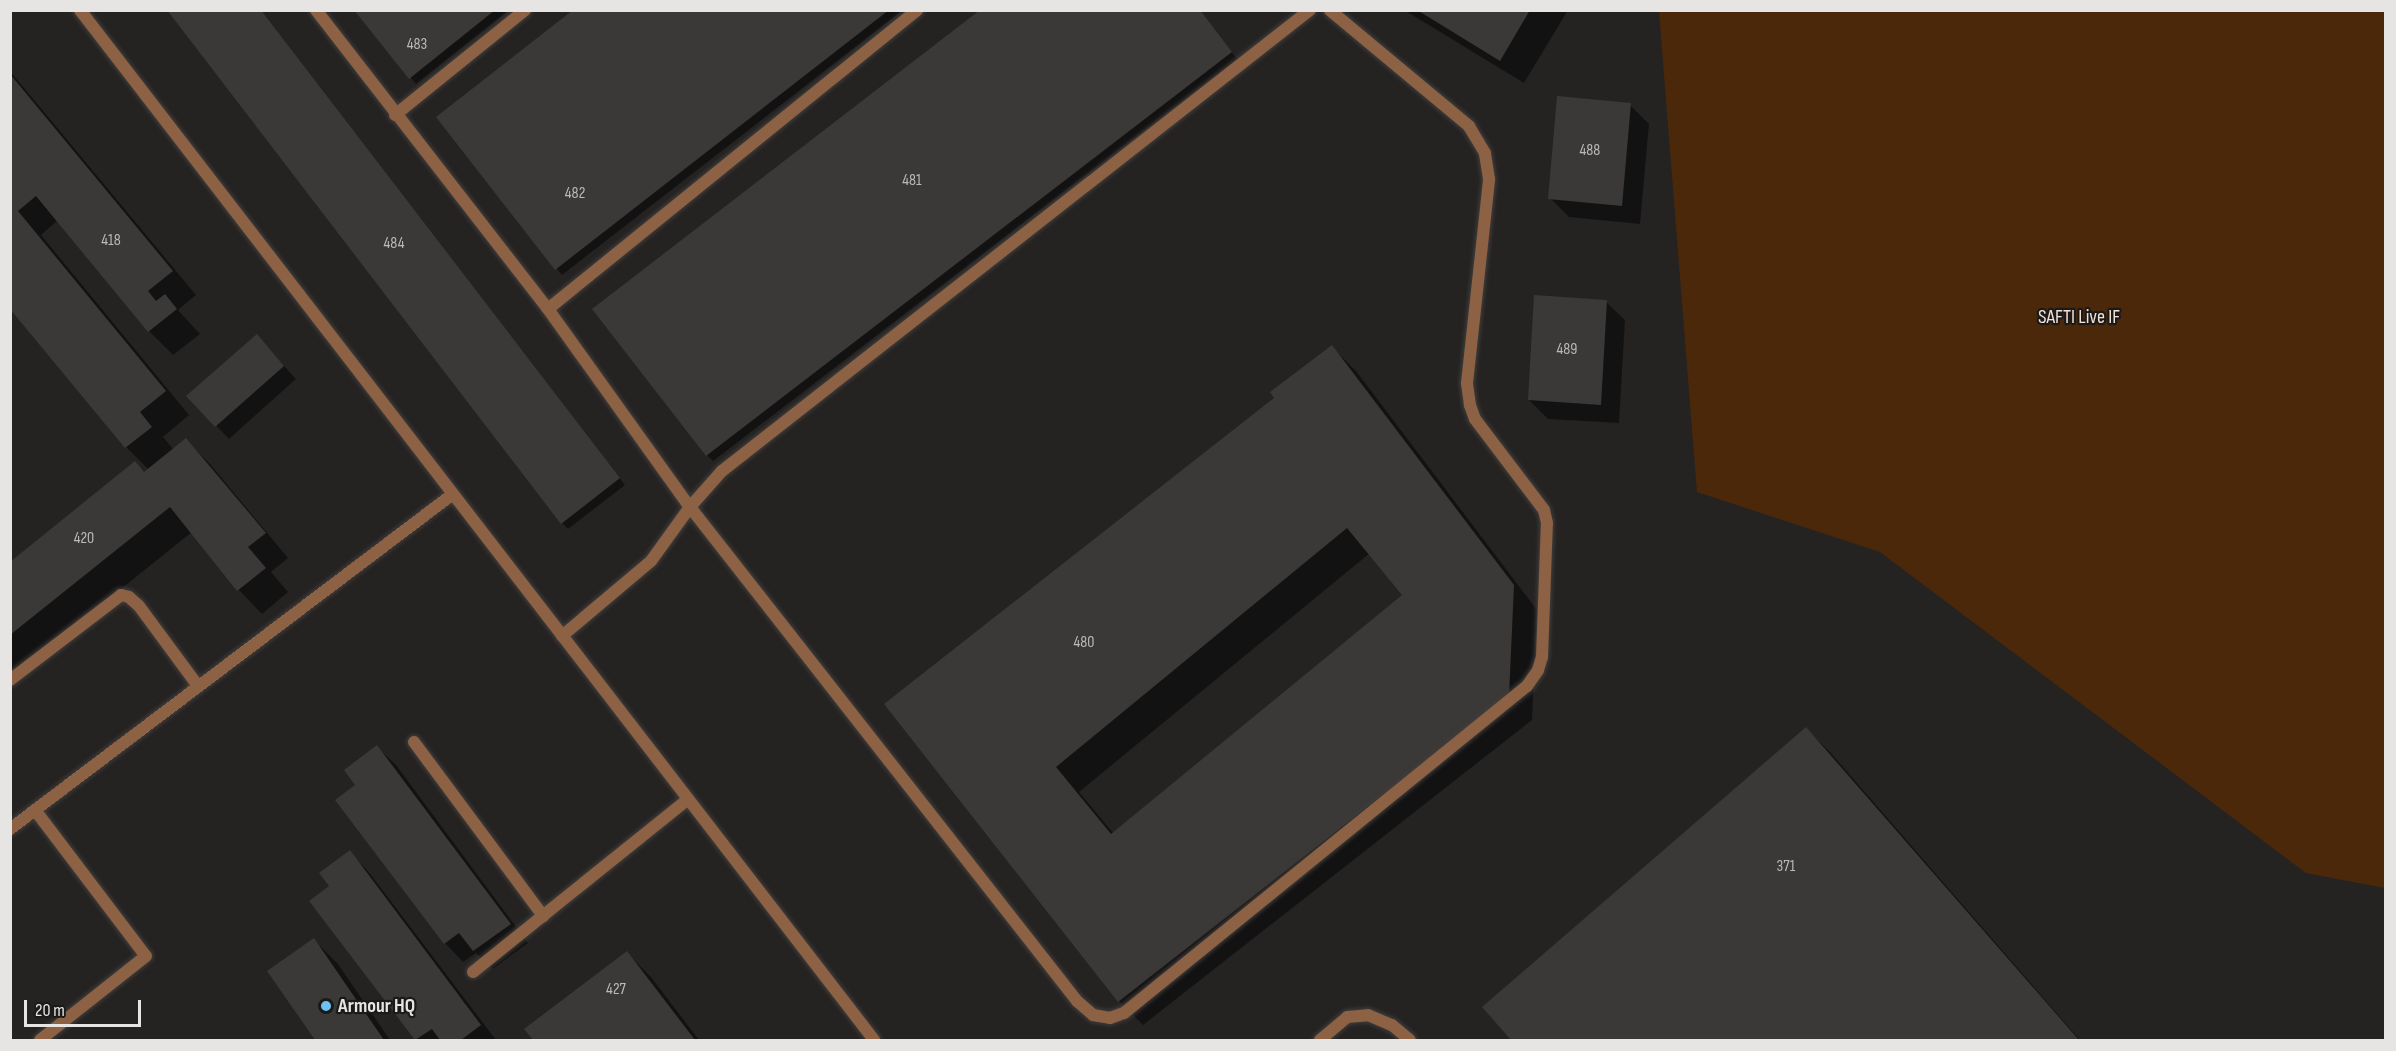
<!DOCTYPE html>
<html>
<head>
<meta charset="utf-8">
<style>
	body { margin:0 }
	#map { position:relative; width:2396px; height:1051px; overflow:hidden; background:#252322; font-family:"Sofia Sans Condensed",sans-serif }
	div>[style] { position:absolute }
	.green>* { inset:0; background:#4c280b }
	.shadow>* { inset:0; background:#0007 }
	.building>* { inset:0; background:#3b3937 }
	.roads { filter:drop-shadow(0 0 2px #403e3d) drop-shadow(0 0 2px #403e3d) }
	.service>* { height:12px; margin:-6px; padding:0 6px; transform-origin:6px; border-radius:6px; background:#8d6143 }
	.dots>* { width:16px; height:16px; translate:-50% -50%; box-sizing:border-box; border:3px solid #1c1a19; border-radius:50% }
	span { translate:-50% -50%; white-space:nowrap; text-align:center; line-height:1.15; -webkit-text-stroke:4.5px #1c1a19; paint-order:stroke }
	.number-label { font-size:16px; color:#bbbab9 }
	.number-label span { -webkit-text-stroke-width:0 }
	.park-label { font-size:20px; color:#f2e0d4 }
	.poi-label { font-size:20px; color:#e6e5e4; font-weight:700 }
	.left { translate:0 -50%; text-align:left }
	.frame { position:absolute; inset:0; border:12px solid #e6e5e4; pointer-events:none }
	.scale { position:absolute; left:24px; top:1000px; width:117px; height:27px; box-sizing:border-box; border:3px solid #e6e5e4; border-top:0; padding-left:8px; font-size:18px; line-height:21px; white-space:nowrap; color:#e6e5e4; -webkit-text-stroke:4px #1c1a19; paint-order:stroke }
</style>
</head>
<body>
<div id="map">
	<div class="green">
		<i style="clip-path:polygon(1659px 11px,2385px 11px,2385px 888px,2306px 873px,1880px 552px,1697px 492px)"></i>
	</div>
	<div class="shadow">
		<i style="clip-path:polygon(261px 10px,625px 485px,568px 529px,562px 523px)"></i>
		<i style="clip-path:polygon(356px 10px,509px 10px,416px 84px)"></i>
		<i style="clip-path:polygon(575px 10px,903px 10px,562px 275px,438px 117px)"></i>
		<i style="clip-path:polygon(1199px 10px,1237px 59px,713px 461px,707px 455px)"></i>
		<i style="clip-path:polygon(1404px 10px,1568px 10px,1524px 83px)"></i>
		<i style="clip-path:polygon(10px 71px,196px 295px,178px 310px,200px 334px,173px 355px,149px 331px,58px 220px,41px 235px,189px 415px,163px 437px,174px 450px,186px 440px,210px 464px,288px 558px,271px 572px,288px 592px,262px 614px,239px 590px,192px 532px,10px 678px,10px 564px,135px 463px,145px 473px,149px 470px,126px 447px,10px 307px)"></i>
		<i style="clip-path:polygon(1630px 105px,1649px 124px,1640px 224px,1569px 217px,1550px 198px)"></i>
		<i style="clip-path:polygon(1606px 302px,1625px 320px,1619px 423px,1548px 419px,1529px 400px)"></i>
		<i style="clip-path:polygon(257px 336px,296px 379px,229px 439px,188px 396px)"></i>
		<i style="clip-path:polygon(evenodd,1332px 347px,1356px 371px,1537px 610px,1532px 720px,1143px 1025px,1119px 1001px,886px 705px,1276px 399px,1332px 347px,1370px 553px,1405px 595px,1114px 834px,1079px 792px,1370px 553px)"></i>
		<i style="clip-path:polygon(1806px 729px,1830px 752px,2080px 1040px,1513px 1040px,1484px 1007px)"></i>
		<i style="clip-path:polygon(377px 747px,396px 765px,528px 943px,493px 969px,476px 953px,463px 962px,445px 943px,357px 785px)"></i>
		<i style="clip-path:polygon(349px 852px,368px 871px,496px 1040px,417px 1040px,311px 901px,331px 886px)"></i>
		<i style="clip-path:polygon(314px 940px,338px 964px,390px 1040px,317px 1040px,269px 971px)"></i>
		<i style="clip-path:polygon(627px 953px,651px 977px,699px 1040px,535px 1040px,526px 1029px)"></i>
	</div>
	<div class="building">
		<i style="clip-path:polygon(167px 10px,261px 10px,620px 478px,561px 524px)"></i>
		<i style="clip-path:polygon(354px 10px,495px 10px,409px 79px)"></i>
		<i style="clip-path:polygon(573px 10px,889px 10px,555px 270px,436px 117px)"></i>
		<i style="clip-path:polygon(980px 10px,1200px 10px,1232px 52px,706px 456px,592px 309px)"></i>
		<i style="clip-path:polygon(1417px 10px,1530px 10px,1500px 61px)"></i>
		<i style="clip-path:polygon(10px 74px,173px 271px,148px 291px,156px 301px,165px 294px,177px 309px,148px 332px,36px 196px,18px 211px,166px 391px,140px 412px,152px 427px,125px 448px,10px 309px)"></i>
		<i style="clip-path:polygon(1557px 96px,1631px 103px,1622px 206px,1548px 199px)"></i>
		<i style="clip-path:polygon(1534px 295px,1607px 300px,1601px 405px,1528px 400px)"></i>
		<i style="clip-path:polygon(257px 334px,284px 366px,215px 427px,186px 396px)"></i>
		<i style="clip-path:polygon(evenodd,1332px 345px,1514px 585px,1509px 696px,1118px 1002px,884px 704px,1274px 398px,1270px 392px,1332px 345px,1347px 528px,1402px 595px,1111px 834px,1056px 767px,1347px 528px)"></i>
		<i style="clip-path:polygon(186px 438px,266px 533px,248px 547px,266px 568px,237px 591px,170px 507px,10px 635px,10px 562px,135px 461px,144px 472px)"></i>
		<i style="clip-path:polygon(1806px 727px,2079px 1040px,1511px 1040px,1482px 1007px)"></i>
		<i style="clip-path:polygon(377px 745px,511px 924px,473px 951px,459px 933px,444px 944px,335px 800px,355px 785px,344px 770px)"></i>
		<i style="clip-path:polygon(350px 850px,481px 1025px,461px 1040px,440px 1040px,432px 1029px,415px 1040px,309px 901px,329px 886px,319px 873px)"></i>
		<i style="clip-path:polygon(314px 938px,384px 1040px,315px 1040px,267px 971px)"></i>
		<i style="clip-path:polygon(627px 951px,695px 1040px,533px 1040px,524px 1029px)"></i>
	</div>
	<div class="roads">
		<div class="service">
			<i style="left:80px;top:10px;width:1301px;rotate:52.37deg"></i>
			<i style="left:316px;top:10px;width:378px;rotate:52.2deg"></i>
			<i style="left:548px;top:309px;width:244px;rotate:54.4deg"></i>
			<i style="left:690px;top:507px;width:628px;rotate:51.92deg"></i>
			<i style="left:1077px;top:1001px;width:21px;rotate:41deg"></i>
			<i style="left:1093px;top:1015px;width:17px;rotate:10deg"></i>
			<i style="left:1110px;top:1018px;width:15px;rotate:-20deg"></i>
			<i style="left:1124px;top:1013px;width:519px;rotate:-39.06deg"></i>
			<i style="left:1527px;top:686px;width:19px;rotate:-55deg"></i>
			<i style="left:1538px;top:670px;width:14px;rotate:-73deg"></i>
			<i style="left:1542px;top:657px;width:134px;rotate:-87.9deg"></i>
			<i style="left:1547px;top:523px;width:13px;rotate:-103deg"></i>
			<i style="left:1544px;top:510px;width:114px;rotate:-127.2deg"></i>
			<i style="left:1475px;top:419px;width:15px;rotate:-110deg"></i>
			<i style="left:1470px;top:405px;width:22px;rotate:-98deg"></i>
			<i style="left:1467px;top:383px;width:205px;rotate:-83.8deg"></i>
			<i style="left:1489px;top:179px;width:26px;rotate:-99deg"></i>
			<i style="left:1485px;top:153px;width:31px;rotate:-121deg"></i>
			<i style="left:1469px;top:126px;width:181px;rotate:-140.2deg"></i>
			<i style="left:395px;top:115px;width:167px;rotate:-38.9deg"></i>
			<i style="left:548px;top:309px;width:475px;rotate:-39deg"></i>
			<i style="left:562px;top:636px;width:116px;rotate:-40.1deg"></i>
			<i style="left:651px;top:561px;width:67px;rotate:-54.2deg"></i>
			<i style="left:690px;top:507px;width:48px;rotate:-48.4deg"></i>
			<i style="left:722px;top:471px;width:747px;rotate:-38.1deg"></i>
			<i style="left:10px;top:680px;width:140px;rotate:-37.4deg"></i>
			<i style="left:121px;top:595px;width:8px;rotate:14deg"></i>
			<i style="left:129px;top:597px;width:13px;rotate:42deg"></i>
			<i style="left:139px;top:606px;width:99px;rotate:53.6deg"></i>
			<i style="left:414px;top:742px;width:217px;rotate:53.4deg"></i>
			<i style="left:35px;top:810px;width:183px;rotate:52.8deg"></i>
			<i style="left:146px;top:956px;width:135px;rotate:141.6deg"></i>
			<i style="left:10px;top:829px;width:555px;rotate:-37.1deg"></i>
			<i style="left:473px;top:972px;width:276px;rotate:-38.8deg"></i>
			<i style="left:1320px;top:1040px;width:35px;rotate:-40deg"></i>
			<i style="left:1347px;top:1017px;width:21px;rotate:-5deg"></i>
			<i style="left:1368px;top:1015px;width:26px;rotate:23deg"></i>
			<i style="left:1392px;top:1025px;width:23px;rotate:40deg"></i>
		</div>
	</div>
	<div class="dots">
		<i style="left:326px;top:1006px;background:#6dc2f3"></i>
	</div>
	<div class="number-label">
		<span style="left:417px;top:45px">483</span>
		<span style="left:1590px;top:151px">488</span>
		<span style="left:912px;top:181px">481</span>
		<span style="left:575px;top:194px">482</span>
		<span style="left:111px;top:241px">418</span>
		<span style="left:394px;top:244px">484</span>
		<span style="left:1567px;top:350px">489</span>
		<span style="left:84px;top:539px">420</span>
		<span style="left:1084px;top:643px">480</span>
		<span style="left:1786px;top:867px">371</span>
		<span style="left:616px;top:990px">427</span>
	</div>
	<div class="park-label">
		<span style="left:2079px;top:317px">SAFTI Live IF</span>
	</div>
	<div class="poi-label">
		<span class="left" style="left:338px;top:1006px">Armour HQ</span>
	</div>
	<div class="frame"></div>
	<div class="scale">20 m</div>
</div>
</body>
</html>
